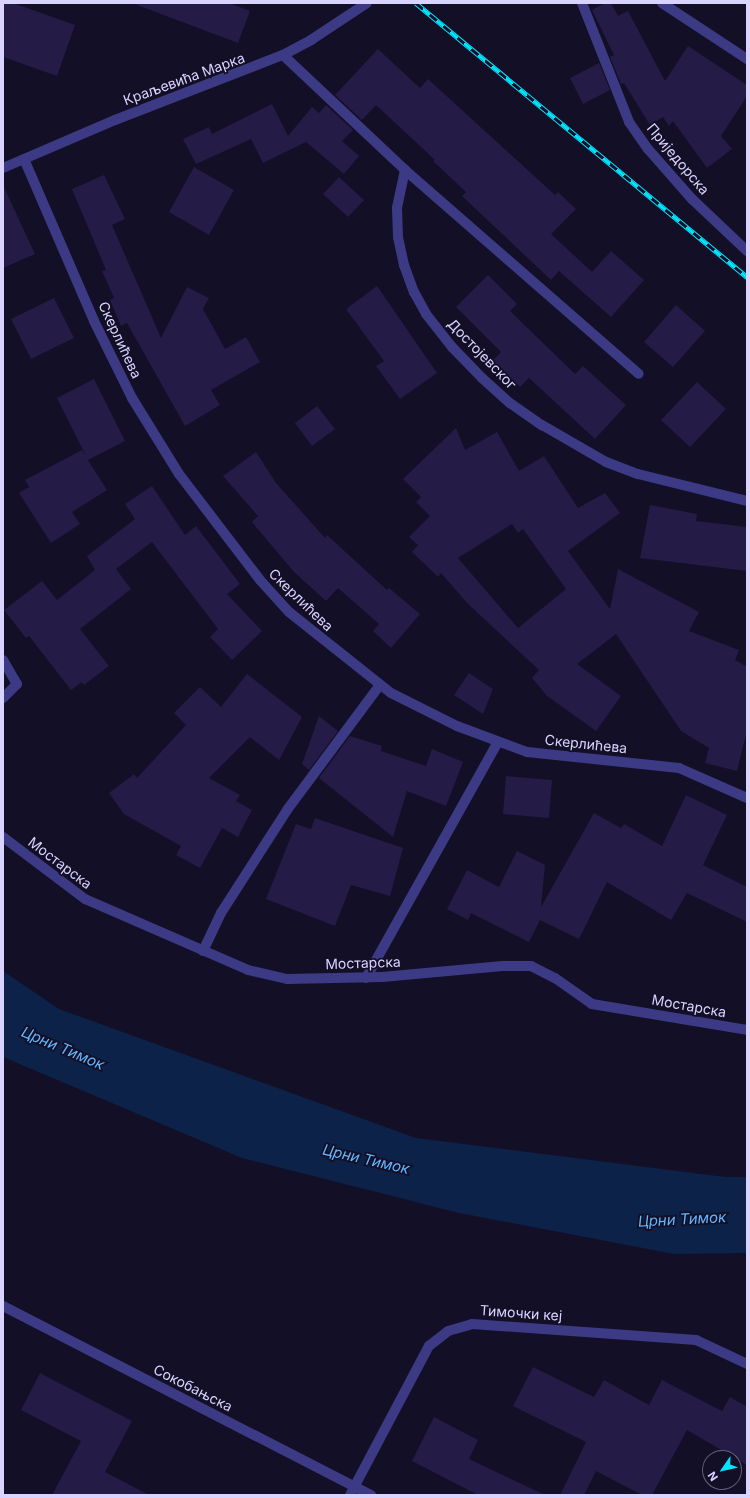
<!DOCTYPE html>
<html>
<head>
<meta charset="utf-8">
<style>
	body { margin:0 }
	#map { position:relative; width:750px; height:1498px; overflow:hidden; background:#130f26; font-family:Inter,sans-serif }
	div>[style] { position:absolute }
	.water>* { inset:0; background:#0c2248 }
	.building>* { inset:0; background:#241b47 }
	.minor>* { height:10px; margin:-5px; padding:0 5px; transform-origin:5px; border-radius:5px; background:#3d3a85 }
	.tertiary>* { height:10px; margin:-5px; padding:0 5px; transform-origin:5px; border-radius:5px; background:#3d3a85 }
	.rail>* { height:4.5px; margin-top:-2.25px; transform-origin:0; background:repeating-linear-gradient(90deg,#130f26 0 9px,#00e5ff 0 18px); box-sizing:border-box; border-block:1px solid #00e5ff }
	span { translate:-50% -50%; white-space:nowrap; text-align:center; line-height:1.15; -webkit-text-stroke:3.5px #130f26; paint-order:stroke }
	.street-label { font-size:14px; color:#d9d4ff }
	.water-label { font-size:15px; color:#62b6ff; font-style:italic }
	.frame { position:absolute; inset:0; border:4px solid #d9d4ff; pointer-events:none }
	.north { position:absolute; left:702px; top:1450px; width:40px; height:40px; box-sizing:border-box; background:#130f26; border:1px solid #625e7d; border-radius:50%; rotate:236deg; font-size:11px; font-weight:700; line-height:16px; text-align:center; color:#d9d4ff }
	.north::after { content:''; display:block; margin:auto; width:14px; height:18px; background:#00e5ff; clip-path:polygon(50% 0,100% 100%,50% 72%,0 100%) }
</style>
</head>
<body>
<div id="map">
	<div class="water">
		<i style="clip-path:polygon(3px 971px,59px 1009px,416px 1138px,725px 1177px,747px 1177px,747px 1253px,674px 1254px,459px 1213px,242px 1158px,3px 1057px)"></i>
	</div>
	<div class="building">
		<i style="clip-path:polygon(3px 3px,13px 3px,75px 25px,57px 76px,3px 57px)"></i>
		<i style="clip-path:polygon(137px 3px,229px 3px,250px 11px,238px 43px,137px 5px)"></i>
		<i style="clip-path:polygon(605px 3px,611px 3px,618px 16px,628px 11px,665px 81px,688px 46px,747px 85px,747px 96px,721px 136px,732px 149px,707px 168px,673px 121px,669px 126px,663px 117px,650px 125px,624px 83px,621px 84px,610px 57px,614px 55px,592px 10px)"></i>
		<i style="clip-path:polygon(378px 49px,420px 88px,428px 79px,555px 195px,558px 192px,576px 209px,551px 234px,592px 272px,611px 251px,644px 280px,611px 317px,559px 271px,551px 280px,462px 196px,466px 192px,433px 161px,435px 160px,376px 105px,362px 120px,335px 95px)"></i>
		<i style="clip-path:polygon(599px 63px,610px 90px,583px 104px,570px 78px)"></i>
		<i style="clip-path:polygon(272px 104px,288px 136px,312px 107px,319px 113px,326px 105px,353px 130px,342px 141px,359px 156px,344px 174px,306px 142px,263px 163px,251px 139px,196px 164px,183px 139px,209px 127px,212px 134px)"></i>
		<i style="clip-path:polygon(194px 167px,234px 190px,209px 235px,169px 212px)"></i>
		<i style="clip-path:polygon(104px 175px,125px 219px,112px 225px,161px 338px,187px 287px,209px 298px,203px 309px,225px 349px,246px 337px,260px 362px,211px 390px,220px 405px,185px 426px,127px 323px,121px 326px,110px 300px,114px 298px,102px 271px,106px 270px,72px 189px)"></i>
		<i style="clip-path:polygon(339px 177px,364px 200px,348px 217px,323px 194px)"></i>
		<i style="clip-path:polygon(3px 185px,35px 254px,3px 268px)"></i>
		<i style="clip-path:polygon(488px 275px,517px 304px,510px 311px,575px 374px,583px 366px,626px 405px,595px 439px,529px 378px,520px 387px,492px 361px,501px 352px,456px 307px)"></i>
		<i style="clip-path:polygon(377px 286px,437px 373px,400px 399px,376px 366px,384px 361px,346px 309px)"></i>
		<i style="clip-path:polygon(54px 298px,74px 338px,31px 359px,11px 319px)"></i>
		<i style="clip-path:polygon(676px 305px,705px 331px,673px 367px,644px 342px)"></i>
		<i style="clip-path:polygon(94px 379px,125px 441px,88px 460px,107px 490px,72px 512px,80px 524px,51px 543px,19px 493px,29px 487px,25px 480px,82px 450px,86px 456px,57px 398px)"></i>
		<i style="clip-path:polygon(697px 382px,726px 409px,690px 447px,661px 420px)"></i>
		<i style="clip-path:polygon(317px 406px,335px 429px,312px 446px,295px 423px)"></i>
		<i style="clip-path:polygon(evenodd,456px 428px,465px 450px,497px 432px,519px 471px,544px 456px,578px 508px,605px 493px,620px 513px,568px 551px,610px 609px,618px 569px,699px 612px,689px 631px,739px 650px,735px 660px,747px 667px,747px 730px,737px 771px,705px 763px,709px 748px,681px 731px,616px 634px,577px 664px,621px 696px,596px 731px,547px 696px,532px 678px,539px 670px,467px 603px,441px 573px,438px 577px,412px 552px,418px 545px,409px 537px,430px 516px,416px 502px,421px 497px,403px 479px,456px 428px,512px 524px,518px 533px,523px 529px,566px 589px,518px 628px,458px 558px,512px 524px)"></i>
		<i style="clip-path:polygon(256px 452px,276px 483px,325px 538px,327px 535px,387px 590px,389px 588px,420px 614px,391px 648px,373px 631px,379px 624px,338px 588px,326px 601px,294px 572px,252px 522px,258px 516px,223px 476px)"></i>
		<i style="clip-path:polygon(152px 486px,185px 535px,196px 526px,240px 584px,227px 594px,262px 631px,232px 660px,210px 637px,218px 629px,152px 542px,116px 569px,131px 589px,80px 629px,109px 666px,84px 685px,82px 682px,71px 690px,29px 636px,26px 638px,4px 610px,42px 581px,57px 600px,95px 570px,87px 556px,135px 519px,125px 504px)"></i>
		<i style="clip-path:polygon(650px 505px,697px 514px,696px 521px,747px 527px,747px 571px,640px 558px)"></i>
		<i style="clip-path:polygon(469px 673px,493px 689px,483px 714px,454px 695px)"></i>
		<i style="clip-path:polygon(247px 674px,302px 717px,279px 760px,250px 737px,209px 778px,240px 795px,236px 801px,252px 810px,238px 837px,222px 828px,200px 868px,176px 855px,181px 846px,124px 814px,109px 793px,134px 774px,137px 778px,186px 725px,174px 713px,200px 687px,221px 707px)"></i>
		<i style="clip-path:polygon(319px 716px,338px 731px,309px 770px,302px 764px)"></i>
		<i style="clip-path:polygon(350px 736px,382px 746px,381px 751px,426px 766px,432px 749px,463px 762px,446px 806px,407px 791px,393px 837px,319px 778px)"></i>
		<i style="clip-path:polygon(506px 776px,552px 780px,549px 818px,503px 814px)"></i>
		<i style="clip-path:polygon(686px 795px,727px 815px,703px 865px,747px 887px,747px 922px,687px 893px,671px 920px,607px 882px,579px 939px,540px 920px,529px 942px,471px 913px,468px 920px,447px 909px,467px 870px,499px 887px,517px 851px,545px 865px,541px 907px,594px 813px,621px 828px,624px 824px,662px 846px)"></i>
		<i style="clip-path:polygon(315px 818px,403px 848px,390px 896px,351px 885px,335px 926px,266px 899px,296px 824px,311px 829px)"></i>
		<i style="clip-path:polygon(533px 1367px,594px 1397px,604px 1380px,649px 1405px,662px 1380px,722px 1411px,730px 1397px,747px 1407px,747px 1465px,687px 1430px,652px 1495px,642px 1495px,596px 1471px,584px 1495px,560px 1495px,586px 1442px,513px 1406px)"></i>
		<i style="clip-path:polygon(40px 1373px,132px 1421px,105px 1472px,149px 1495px,52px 1495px,81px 1441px,21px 1410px)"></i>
		<i style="clip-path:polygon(434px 1417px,478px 1440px,469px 1459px,545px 1495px,478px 1495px,412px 1461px)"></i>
	</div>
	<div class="minor">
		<i style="left:582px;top:3px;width:128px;rotate:68.4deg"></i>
		<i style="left:629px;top:122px;width:33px;rotate:55deg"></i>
		<i style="left:648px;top:149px;width:67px;rotate:48.7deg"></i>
		<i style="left:692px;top:199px;width:76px;rotate:43.4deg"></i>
		<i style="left:283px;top:55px;width:168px;rotate:43.3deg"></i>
		<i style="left:405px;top:170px;width:39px;rotate:102deg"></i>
		<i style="left:397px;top:208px;width:29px;rotate:88deg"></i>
		<i style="left:398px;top:237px;width:29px;rotate:78deg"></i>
		<i style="left:404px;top:265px;width:29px;rotate:70deg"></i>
		<i style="left:414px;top:292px;width:25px;rotate:61deg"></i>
		<i style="left:426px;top:314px;width:42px;rotate:51.8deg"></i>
		<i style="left:452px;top:347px;width:43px;rotate:45.9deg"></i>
		<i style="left:482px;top:378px;width:38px;rotate:42deg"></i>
		<i style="left:510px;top:403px;width:39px;rotate:35deg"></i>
		<i style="left:542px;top:425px;width:74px;rotate:30deg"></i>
		<i style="left:606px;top:462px;width:34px;rotate:21deg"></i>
		<i style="left:638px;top:474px;width:112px;rotate:13.9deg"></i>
		<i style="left:24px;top:159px;width:176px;rotate:66.6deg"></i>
		<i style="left:94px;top:321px;width:86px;rotate:63.7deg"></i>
		<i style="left:132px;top:398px;width:89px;rotate:58.3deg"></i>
		<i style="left:179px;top:474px;width:133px;rotate:52.6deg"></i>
		<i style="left:260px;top:580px;width:43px;rotate:47.8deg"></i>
		<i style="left:289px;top:612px;width:130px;rotate:38.5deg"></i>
		<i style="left:391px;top:693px;width:74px;rotate:26.6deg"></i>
		<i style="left:457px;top:726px;width:75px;rotate:20.4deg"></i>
		<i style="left:527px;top:752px;width:153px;rotate:6deg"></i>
		<i style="left:679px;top:768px;width:74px;rotate:23.8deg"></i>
		<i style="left:405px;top:170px;width:310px;rotate:41.1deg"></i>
		<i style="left:3px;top:660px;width:28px;rotate:60deg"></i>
		<i style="left:17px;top:684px;width:20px;rotate:135deg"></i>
		<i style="left:3px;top:837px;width:103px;rotate:37.1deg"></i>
		<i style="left:85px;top:899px;width:178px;rotate:23.5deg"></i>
		<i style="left:248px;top:970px;width:40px;rotate:13deg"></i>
		<i style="left:287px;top:979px;width:95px;rotate:-1.2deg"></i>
		<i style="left:382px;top:977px;width:121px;rotate:-5.2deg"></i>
		<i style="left:503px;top:966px;width:28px"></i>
		<i style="left:531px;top:966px;width:27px;rotate:27deg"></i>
		<i style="left:555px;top:978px;width:45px;rotate:35.1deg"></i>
		<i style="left:592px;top:1004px;width:157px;rotate:9.5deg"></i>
		<i style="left:203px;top:951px;width:42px;rotate:-64.7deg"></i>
		<i style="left:221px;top:913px;width:122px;rotate:-57.3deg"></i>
		<i style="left:287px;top:810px;width:156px;rotate:-53.4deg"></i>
		<i style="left:366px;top:978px;width:270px;rotate:-60.8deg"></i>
		<i style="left:3px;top:1306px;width:414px;rotate:27.2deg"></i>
		<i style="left:350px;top:1495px;width:169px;rotate:-62.1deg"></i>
		<i style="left:429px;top:1346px;width:24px;rotate:-38deg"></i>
		<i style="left:448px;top:1331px;width:25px;rotate:-16deg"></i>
		<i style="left:472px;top:1324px;width:225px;rotate:4.1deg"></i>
		<i style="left:696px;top:1340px;width:56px;rotate:25.2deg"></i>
	</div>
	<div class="tertiary">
		<i style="left:662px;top:3px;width:102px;rotate:33.4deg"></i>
		<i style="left:3px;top:168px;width:122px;rotate:-23.2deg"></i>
		<i style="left:115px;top:120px;width:180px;rotate:-21.2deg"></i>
		<i style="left:283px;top:55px;width:32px;rotate:-28deg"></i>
		<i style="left:311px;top:40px;width:67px;rotate:-33.5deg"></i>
	</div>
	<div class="rail">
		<i style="left:416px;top:3px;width:430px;rotate:39.6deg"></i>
	</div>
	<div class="street-label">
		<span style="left:184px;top:79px;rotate:-20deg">Краљевића Марка</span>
		<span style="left:678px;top:159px;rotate:50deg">Приједорска</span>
		<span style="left:120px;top:340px;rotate:65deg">Скерлићева</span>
		<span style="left:482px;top:354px;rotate:46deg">Достојевског</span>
		<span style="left:301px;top:600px;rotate:44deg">Скерлићева</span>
		<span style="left:586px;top:744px;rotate:6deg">Скерлићева</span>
		<span style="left:60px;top:863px;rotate:37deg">Мостарска</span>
		<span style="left:363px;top:963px;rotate:-2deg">Мостарска</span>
		<span style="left:689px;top:1006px;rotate:10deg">Мостарска</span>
		<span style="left:521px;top:1313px;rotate:4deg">Тимочки кеј</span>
		<span style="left:193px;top:1388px;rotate:27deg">Сокобањска</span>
	</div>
	<div class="water-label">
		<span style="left:63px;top:1048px;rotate:23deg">Црни Тимок</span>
		<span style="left:366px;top:1159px;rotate:13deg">Црни Тимок</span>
		<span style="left:682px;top:1219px;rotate:-3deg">Црни Тимок</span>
	</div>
	<div class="frame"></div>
	<div class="north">N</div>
</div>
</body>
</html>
